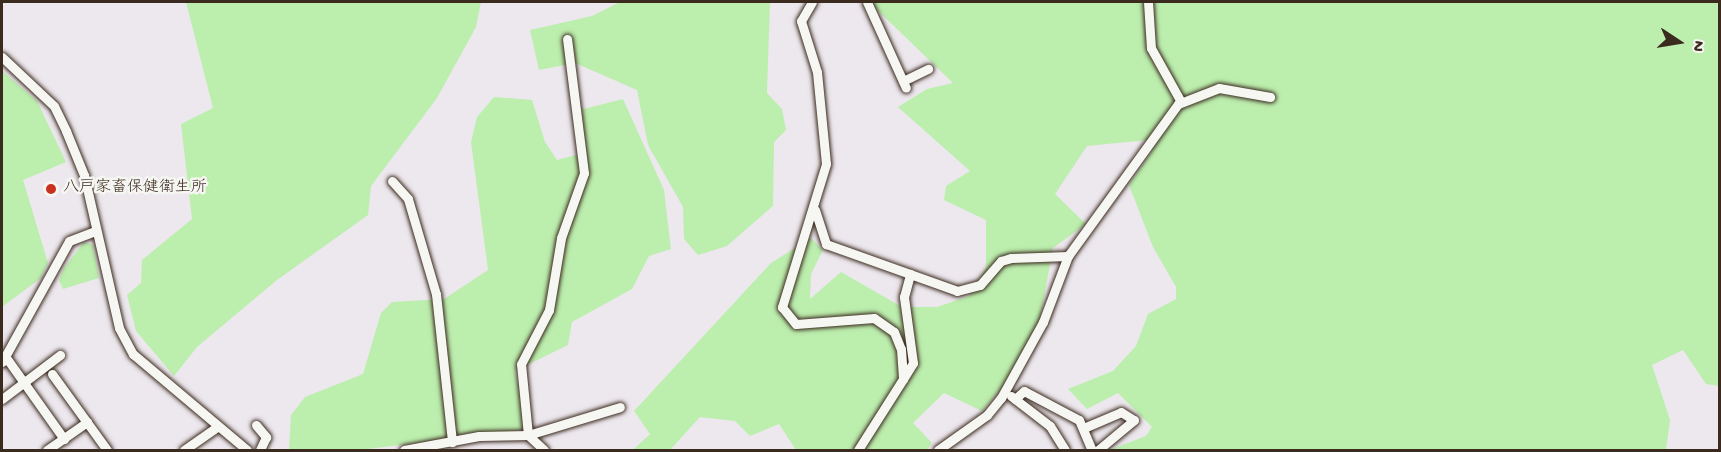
<!DOCTYPE html>
<html>
<head>
<meta charset="utf-8">
<style>
	body { margin:0 }
	#map { position:relative; width:1721px; height:452px; overflow:hidden; background:#ede8ee; font-family:"Gochi Hand","Klee One",sans-serif }
	div>[style] { position:absolute }
	.green>* { inset:0; background:#bceeae }
	.roads { filter:drop-shadow(0 0 2px #3b2a1e) drop-shadow(0 0 2px #3b2a1e) }
	.minor>* { height:9px; margin:-4.5px; padding:0 4.5px; transform-origin:4.5px; border-radius:4.5px; background:#f6f6f2 }
	.dots>* { width:16px; height:16px; translate:-50% -50%; box-sizing:border-box; border:3px solid #f6f6f2; border-radius:50% }
	span { translate:-50% -50%; white-space:nowrap; text-align:center; line-height:1.15; -webkit-text-stroke:5px #f6f6f2; paint-order:stroke }
	.poi-label { font-size:16px; color:#3b2a1e }
	.left { translate:0 -50%; text-align:left }
	.frame { position:absolute; inset:0; border:3px solid #3b2a1e; pointer-events:none }
	.north { position:absolute; left:1649px; top:12px; width:60px; height:60px; -webkit-text-stroke:4px #f6f6f2; paint-order:stroke; rotate:102deg; font-size:16px; font-weight:700; line-height:24px; text-align:center; color:#3b2a1e }
	.north::after { content:''; display:block; margin:auto; width:21px; height:27px; background:#3b2a1e; clip-path:polygon(50% 0,100% 100%,50% 72%,0 100%) }
</style>
</head>
<body>
<div id="map">
	<div class="green">
		<i style="clip-path:polygon(186px 2px,481px 2px,476px 27px,437px 98px,371px 186px,368px 215px,277px 280px,197px 347px,174px 376px,136px 331px,127px 295px,141px 283px,142px 260px,192px 219px,181px 124px,213px 108px)"></i>
		<i style="clip-path:polygon(620px 2px,770px 2px,767px 93px,782px 109px,786px 130px,774px 142px,773px 206px,727px 246px,698px 255px,684px 239px,683px 207px,648px 145px,637px 90px,575px 63px,539px 70px,530px 30px,592px 16px)"></i>
		<i style="clip-path:polygon(869px 2px,1719px 2px,1719px 386px,1706px 384px,1683px 350px,1652px 365px,1670px 420px,1666px 450px,1109px 450px,1146px 436px,1152px 427px,1118px 393px,1087px 409px,1068px 389px,1113px 371px,1136px 346px,1148px 314px,1176px 299px,1176px 287px,1153px 247px,1129px 185px,1152px 151px,1147px 140px,1087px 146px,1055px 194px,1086px 224px,1053px 248px,1040px 319px,1014px 374px,982px 411px,944px 393px,913px 423px,932px 443px,927px 450px,796px 450px,779px 424px,750px 436px,735px 421px,700px 417px,670px 450px,633px 450px,650px 434px,634px 411px,771px 263px,811px 238px,823px 250px,811px 274px,810px 299px,841px 272px,902px 307px,937px 307px,969px 296px,986px 267px,986px 220px,944px 200px,946px 186px,970px 171px,898px 107px,927px 89px,953px 83px)"></i>
		<i style="clip-path:polygon(2px 71px,37px 101px,66px 162px,23px 180px,48px 263px,41px 278px,2px 307px)"></i>
		<i style="clip-path:polygon(494px 97px,532px 100px,545px 142px,557px 160px,587px 152px,580px 110px,623px 99px,664px 190px,671px 249px,649px 256px,632px 289px,572px 322px,568px 345px,515px 371px,527px 429px,360px 450px,289px 450px,291px 415px,305px 397px,363px 374px,381px 313px,392px 302px,444px 299px,488px 270px,471px 142px,477px 117px)"></i>
		<i style="clip-path:polygon(84px 242px,93px 245px,99px 278px,63px 289px,59px 280px,64px 268px)"></i>
	</div>
	<div class="roads">
		<div class="minor">
			<i style="left:812px;top:2px;width:22px;rotate:120deg"></i>
			<i style="left:801px;top:21px;width:53px;rotate:72.6deg"></i>
			<i style="left:817px;top:72px;width:92px;rotate:84.4deg"></i>
			<i style="left:826px;top:164px;width:150px;rotate:107.1deg"></i>
			<i style="left:782px;top:307px;width:22px;rotate:51deg"></i>
			<i style="left:796px;top:324px;width:78px;rotate:-4.4deg"></i>
			<i style="left:874px;top:318px;width:24px;rotate:35deg"></i>
			<i style="left:894px;top:332px;width:18px;rotate:68deg"></i>
			<i style="left:901px;top:349px;width:30px;rotate:86deg"></i>
			<i style="left:903px;top:379px;width:84px;rotate:122.4deg"></i>
			<i style="left:867px;top:2px;width:94px;rotate:65.6deg"></i>
			<i style="left:1148px;top:2px;width:46px;rotate:86.3deg"></i>
			<i style="left:1151px;top:48px;width:62px;rotate:60.9deg"></i>
			<i style="left:2px;top:57px;width:71px;rotate:43.3deg"></i>
			<i style="left:54px;top:106px;width:28px;rotate:64deg"></i>
			<i style="left:66px;top:131px;width:48px;rotate:67.8deg"></i>
			<i style="left:84px;top:175px;width:157px;rotate:77.1deg"></i>
			<i style="left:119px;top:328px;width:30px;rotate:62deg"></i>
			<i style="left:133px;top:354px;width:149px;rotate:40.1deg"></i>
			<i style="left:903px;top:81px;width:28px;rotate:-26deg"></i>
			<i style="left:392px;top:181px;width:24px;rotate:48deg"></i>
			<i style="left:408px;top:199px;width:99px;rotate:73.6deg"></i>
			<i style="left:436px;top:294px;width:149px;rotate:83.8deg"></i>
			<i style="left:815px;top:210px;width:36px;rotate:72deg"></i>
			<i style="left:826px;top:244px;width:139px;rotate:19.7deg"></i>
			<i style="left:957px;top:291px;width:24px;rotate:-15deg"></i>
			<i style="left:980px;top:285px;width:32px;rotate:-49deg"></i>
			<i style="left:1001px;top:261px;width:10px;rotate:-17deg"></i>
			<i style="left:1011px;top:258px;width:57px;rotate:-2deg"></i>
			<i style="left:5px;top:356px;width:102px;rotate:54.6deg"></i>
			<i style="left:2px;top:362px;width:138px;rotate:-61deg"></i>
			<i style="left:69px;top:241px;width:28px;rotate:-21deg"></i>
			<i style="left:52px;top:374px;width:94px;rotate:54.1deg"></i>
			<i style="left:903px;top:379px;width:19px;rotate:-58deg"></i>
			<i style="left:913px;top:363px;width:67px;rotate:-97.8deg"></i>
			<i style="left:904px;top:297px;width:24px;rotate:-75deg"></i>
			<i style="left:1011px;top:396px;width:49px;rotate:37.6deg"></i>
			<i style="left:1050px;top:426px;width:28px;rotate:58deg"></i>
			<i style="left:2px;top:399px;width:73px;rotate:-37.2deg"></i>
			<i style="left:1015px;top:399px;width:12px;rotate:-42deg"></i>
			<i style="left:1024px;top:391px;width:62px;rotate:27.8deg"></i>
			<i style="left:1079px;top:420px;width:33px;rotate:67deg"></i>
			<i style="left:256px;top:425px;width:16px;rotate:50deg"></i>
			<i style="left:266px;top:437px;width:14px;rotate:115deg"></i>
			<i style="left:1086px;top:427px;width:38px;rotate:-23deg"></i>
			<i style="left:1121px;top:412px;width:15px;rotate:32deg"></i>
			<i style="left:1134px;top:420px;width:47px;rotate:140.2deg"></i>
			<i style="left:528px;top:435px;width:71px;rotate:-95.6deg"></i>
			<i style="left:521px;top:364px;width:61px;rotate:-62.6deg"></i>
			<i style="left:549px;top:310px;width:73px;rotate:-80.5deg"></i>
			<i style="left:561px;top:238px;width:69px;rotate:-70.5deg"></i>
			<i style="left:584px;top:173px;width:135px;rotate:-97.2deg"></i>
			<i style="left:528px;top:435px;width:22px;rotate:43deg"></i>
			<i style="left:47px;top:450px;width:49px;rotate:-35deg"></i>
			<i style="left:184px;top:450px;width:38px;rotate:-35deg"></i>
			<i style="left:404px;top:450px;width:76px;rotate:-10.6deg"></i>
			<i style="left:479px;top:436px;width:49px;rotate:-1.2deg"></i>
			<i style="left:528px;top:435px;width:96px;rotate:-16.9deg"></i>
			<i style="left:938px;top:450px;width:60px;rotate:-35.5deg"></i>
			<i style="left:987px;top:415px;width:22px;rotate:-51deg"></i>
			<i style="left:1001px;top:398px;width:87px;rotate:-61.1deg"></i>
			<i style="left:1043px;top:322px;width:71px;rotate:-69.3deg"></i>
			<i style="left:1068px;top:256px;width:188px;rotate:-54.1deg"></i>
			<i style="left:1178px;top:104px;width:44px;rotate:-21.3deg"></i>
			<i style="left:1219px;top:88px;width:52px;rotate:10deg"></i>
		</div>
	</div>
	<div class="dots">
		<i style="left:51px;top:189px;background:#c8321e"></i>
	</div>
	<div class="poi-label">
		<span class="left" style="left:63px;top:189px">八戸家畜保健衛生所</span>
	</div>
	<div class="frame"></div>
	<div class="north">N</div>
</div>
</body>
</html>
